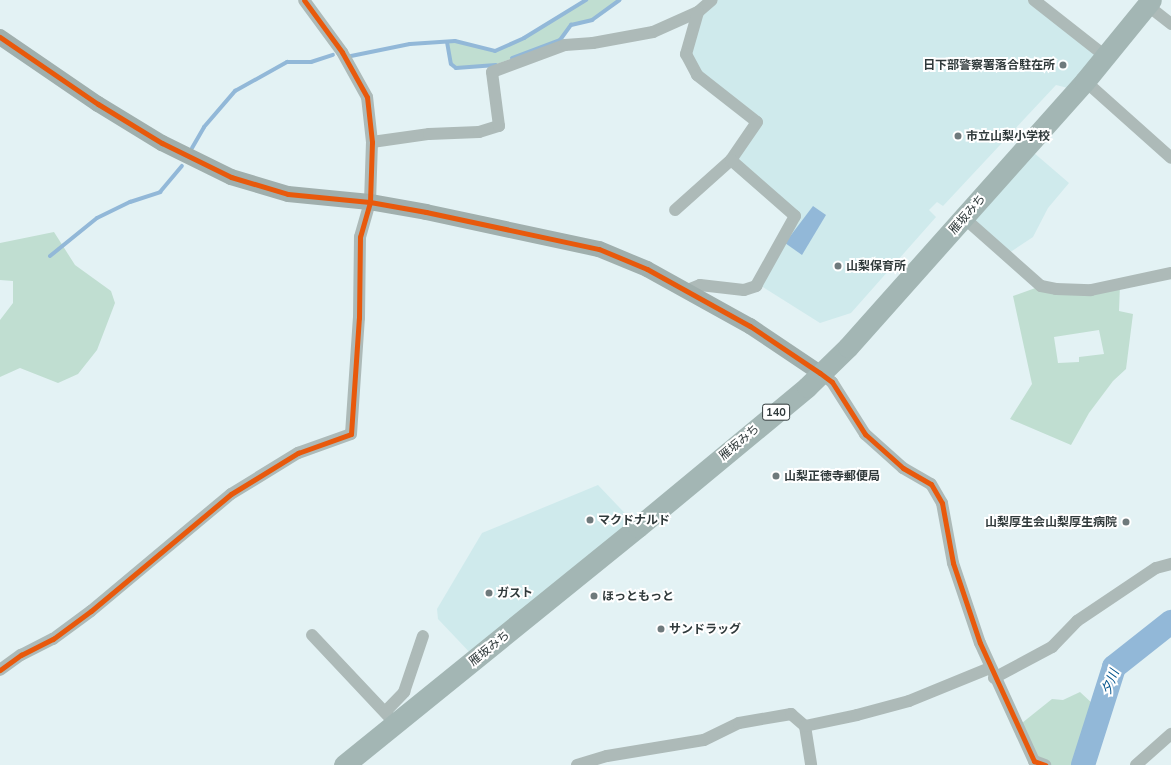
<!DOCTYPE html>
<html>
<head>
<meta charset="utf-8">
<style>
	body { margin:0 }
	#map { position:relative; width:1171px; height:765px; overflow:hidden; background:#e3f2f4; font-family:Mulish,"Noto Sans JP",sans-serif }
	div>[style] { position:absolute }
	.built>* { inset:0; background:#cfeaec }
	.green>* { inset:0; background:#c0ded1 }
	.water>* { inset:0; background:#92b8d8 }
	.stream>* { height:4px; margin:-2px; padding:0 2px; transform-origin:2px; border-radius:2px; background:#92b8d8 }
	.river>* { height:24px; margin:-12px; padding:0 12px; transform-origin:12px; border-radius:12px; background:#92b8d8 }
	.street>* { height:12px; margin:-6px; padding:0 6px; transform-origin:6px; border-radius:6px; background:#adbab8 }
	.secondary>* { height:16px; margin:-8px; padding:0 8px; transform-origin:8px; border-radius:8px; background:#a0afad }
	.highway>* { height:21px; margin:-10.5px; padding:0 10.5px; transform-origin:10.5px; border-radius:10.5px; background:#a3b6b4 }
	.cycleway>* { height:5px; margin:-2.5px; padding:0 2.5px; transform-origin:2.5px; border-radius:2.5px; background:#e8590c }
	.dots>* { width:11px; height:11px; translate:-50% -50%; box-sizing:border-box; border:2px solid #fff; border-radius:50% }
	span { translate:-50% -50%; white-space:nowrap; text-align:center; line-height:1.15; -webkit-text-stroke:4px #fff; paint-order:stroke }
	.shield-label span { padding:1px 3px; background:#fff; border:1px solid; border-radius:3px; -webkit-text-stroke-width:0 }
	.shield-label { font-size:11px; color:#303a3b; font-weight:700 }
	.poi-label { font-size:12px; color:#303a3b; font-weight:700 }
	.right { translate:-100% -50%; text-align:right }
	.left { translate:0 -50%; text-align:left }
	.street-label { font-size:12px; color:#303a3b }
	.water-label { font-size:13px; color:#02538b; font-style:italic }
</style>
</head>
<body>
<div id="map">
	<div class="built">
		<i style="clip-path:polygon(712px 0,1034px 0,1104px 55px,1076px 90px,1056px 85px,943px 206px,937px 202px,929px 210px,936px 217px,851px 313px,820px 323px,758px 284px,799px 219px,731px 160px,757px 122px,697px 75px,686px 54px,698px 12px)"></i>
		<i style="clip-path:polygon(1026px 146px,1069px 183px,1048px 208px,1033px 237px,1009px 253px,963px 217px)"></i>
		<i style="clip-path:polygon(598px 485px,638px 527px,475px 658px,438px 619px,437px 609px,482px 533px)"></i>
	</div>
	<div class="green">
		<i style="clip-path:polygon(586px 0,620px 0,592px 20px,571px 25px,560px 40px,494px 65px,456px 68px,451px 64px,447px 42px,460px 41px,495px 51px,524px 38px)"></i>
		<i style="clip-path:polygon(54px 232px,75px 265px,111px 291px,115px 303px,97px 350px,78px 374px,58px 383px,20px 368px,0 377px,0 320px,13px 303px,13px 281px,0 280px,0 243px)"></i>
		<i style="clip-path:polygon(evenodd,1120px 285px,1119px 311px,1133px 314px,1126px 369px,1113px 381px,1089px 413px,1071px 445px,1010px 419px,1032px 384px,1013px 296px,1041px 286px,1120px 285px,1099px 330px,1104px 354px,1079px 357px,1079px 362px,1058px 363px,1054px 337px,1099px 330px)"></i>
		<i style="clip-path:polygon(1080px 692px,1093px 704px,1072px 765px,1045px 765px,1034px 761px,1017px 727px,1052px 699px,1063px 700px)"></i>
	</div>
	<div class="water">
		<i style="clip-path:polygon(813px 206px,826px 215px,802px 255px,785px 243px)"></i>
	</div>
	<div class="stream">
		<i style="left:447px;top:42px;width:22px;rotate:80deg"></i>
		<i style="left:451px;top:64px;width:6px;rotate:39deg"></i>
		<i style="left:456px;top:68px;width:40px;rotate:-4.3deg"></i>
		<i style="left:351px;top:56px;width:60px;rotate:-11.5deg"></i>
		<i style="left:410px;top:44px;width:45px;rotate:-3.8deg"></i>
		<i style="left:455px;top:41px;width:41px;rotate:14deg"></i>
		<i style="left:495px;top:51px;width:32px;rotate:-24deg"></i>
		<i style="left:524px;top:38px;width:73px;rotate:-31.5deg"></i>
		<i style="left:512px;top:58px;width:51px;rotate:-20.6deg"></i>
		<i style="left:560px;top:40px;width:19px;rotate:-54deg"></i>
		<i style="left:571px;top:25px;width:22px;rotate:-13deg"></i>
		<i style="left:592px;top:20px;width:34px;rotate:-36deg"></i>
		<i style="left:192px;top:148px;width:24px;rotate:-60deg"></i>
		<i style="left:204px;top:127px;width:48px;rotate:-49.3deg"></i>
		<i style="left:235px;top:91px;width:60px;rotate:-29.1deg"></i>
		<i style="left:287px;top:62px;width:24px"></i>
		<i style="left:311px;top:62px;width:23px;rotate:-18deg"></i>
		<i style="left:50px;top:256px;width:60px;rotate:-39deg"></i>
		<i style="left:97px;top:218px;width:37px;rotate:-26deg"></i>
		<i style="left:130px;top:202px;width:32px;rotate:-18deg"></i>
		<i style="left:160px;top:192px;width:34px;rotate:-50deg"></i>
	</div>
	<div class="river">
		<i style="left:1083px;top:765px;width:103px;rotate:-72.4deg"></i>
		<i style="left:1114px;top:667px;width:73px;rotate:-38.3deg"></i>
	</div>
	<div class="street">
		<i style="left:1034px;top:0;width:89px;rotate:38.2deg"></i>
		<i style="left:1147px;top:5px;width:31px;rotate:38deg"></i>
		<i style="left:698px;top:12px;width:18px;rotate:-41deg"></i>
		<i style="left:1085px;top:81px;width:115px;rotate:41.8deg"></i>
		<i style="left:372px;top:142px;width:58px;rotate:-8deg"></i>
		<i style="left:429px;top:134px;width:50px;rotate:-2.3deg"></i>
		<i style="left:479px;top:132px;width:21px;rotate:-17deg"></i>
		<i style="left:499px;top:126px;width:54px;rotate:-97.4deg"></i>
		<i style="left:492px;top:72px;width:78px;rotate:-20.3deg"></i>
		<i style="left:565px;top:45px;width:28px;rotate:-4deg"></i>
		<i style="left:593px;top:43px;width:61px;rotate:-10.4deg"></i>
		<i style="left:653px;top:32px;width:49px;rotate:-24deg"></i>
		<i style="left:698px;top:12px;width:44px;rotate:105.9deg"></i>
		<i style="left:686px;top:54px;width:24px;rotate:62deg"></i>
		<i style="left:697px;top:75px;width:76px;rotate:38.1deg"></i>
		<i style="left:757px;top:122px;width:46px;rotate:124.4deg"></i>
		<i style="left:731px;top:160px;width:75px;rotate:138.2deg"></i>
		<i style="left:963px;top:217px;width:104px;rotate:41.5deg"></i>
		<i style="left:1041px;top:286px;width:15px;rotate:11deg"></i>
		<i style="left:1056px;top:289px;width:35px;rotate:2deg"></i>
		<i style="left:1091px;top:290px;width:82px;rotate:-12deg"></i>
		<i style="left:685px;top:291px;width:16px;rotate:-22deg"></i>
		<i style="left:700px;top:285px;width:44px;rotate:6.5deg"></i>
		<i style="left:744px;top:290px;width:13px;rotate:-18deg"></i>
		<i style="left:756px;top:286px;width:80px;rotate:-60.9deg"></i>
		<i style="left:795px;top:216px;width:85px;rotate:-138.8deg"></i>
		<i style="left:820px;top:373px;width:15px;rotate:37deg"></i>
		<i style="left:832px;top:382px;width:62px;rotate:57.6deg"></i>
		<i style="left:865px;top:434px;width:51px;rotate:41.8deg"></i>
		<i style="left:903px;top:468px;width:32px;rotate:30deg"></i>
		<i style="left:931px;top:484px;width:22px;rotate:60deg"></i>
		<i style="left:942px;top:503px;width:61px;rotate:79.6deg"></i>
		<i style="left:953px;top:563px;width:84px;rotate:71.4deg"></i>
		<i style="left:980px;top:643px;width:130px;rotate:65.4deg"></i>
		<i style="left:1034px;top:761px;width:12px;rotate:20deg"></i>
		<i style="left:312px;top:635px;width:122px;rotate:46.7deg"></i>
		<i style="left:0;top:670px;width:26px;rotate:-36deg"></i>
		<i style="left:21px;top:655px;width:36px;rotate:-27deg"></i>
		<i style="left:53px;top:639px;width:47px;rotate:-36.4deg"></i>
		<i style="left:91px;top:611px;width:182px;rotate:-39.9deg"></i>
		<i style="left:231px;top:494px;width:79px;rotate:-31.5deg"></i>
		<i style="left:298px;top:453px;width:56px;rotate:-19.7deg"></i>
		<i style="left:351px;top:434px;width:116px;rotate:-86.1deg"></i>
		<i style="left:359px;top:318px;width:81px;rotate:-89.3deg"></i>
		<i style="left:360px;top:237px;width:36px;rotate:-74deg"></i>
		<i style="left:370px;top:202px;width:60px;rotate:-88.1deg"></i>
		<i style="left:372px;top:142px;width:45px;rotate:-96.3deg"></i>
		<i style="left:367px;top:97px;width:51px;rotate:-119.1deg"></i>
		<i style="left:342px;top:52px;width:64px;rotate:-126.2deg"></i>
		<i style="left:994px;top:678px;width:66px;rotate:-28.1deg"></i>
		<i style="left:1052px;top:647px;width:36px;rotate:-46deg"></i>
		<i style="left:1077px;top:621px;width:95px;rotate:-33.9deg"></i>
		<i style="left:1156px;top:568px;width:16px;rotate:-15deg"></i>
		<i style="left:385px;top:712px;width:28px;rotate:-46deg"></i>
		<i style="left:404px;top:692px;width:59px;rotate:-71.3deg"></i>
		<i style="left:805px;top:726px;width:39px;rotate:81deg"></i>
		<i style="left:577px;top:765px;width:31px;rotate:-17deg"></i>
		<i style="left:607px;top:756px;width:98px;rotate:-9.4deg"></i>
		<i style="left:704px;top:740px;width:39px;rotate:-26deg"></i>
		<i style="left:739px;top:723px;width:53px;rotate:-9.8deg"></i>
		<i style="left:791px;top:714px;width:18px;rotate:41deg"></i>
		<i style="left:805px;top:726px;width:53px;rotate:-11.9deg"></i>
		<i style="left:857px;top:715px;width:54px;rotate:-15.1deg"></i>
		<i style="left:909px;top:701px;width:87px;rotate:-22.2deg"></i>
		<i style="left:1136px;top:765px;width:47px;rotate:-41.5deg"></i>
	</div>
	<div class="secondary">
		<i style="left:0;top:37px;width:119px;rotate:34.4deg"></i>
		<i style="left:98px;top:104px;width:75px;rotate:31.4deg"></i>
		<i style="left:162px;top:143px;width:77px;rotate:26.2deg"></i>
		<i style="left:231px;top:177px;width:59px;rotate:16.6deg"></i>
		<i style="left:288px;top:194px;width:82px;rotate:5.6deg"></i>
		<i style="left:370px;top:202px;width:57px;rotate:10.1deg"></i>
		<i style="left:426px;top:212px;width:177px;rotate:12.1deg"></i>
		<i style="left:599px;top:249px;width:52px;rotate:22.6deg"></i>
		<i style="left:647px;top:269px;width:118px;rotate:29deg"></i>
		<i style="left:750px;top:326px;width:84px;rotate:33.9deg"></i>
	</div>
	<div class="highway">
		<i style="left:344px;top:765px;width:378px;rotate:-39deg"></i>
		<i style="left:638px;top:527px;width:219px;rotate:-39.6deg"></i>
		<i style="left:807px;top:387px;width:57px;rotate:-44.3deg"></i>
		<i style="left:848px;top:347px;width:356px;rotate:-48.3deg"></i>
		<i style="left:1085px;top:81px;width:104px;rotate:-50.8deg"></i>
	</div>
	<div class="cycleway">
		<i style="left:0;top:37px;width:119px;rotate:34.4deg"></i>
		<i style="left:98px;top:104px;width:75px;rotate:31.4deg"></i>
		<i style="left:162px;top:143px;width:77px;rotate:26.2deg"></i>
		<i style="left:231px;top:177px;width:59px;rotate:16.6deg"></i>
		<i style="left:288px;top:194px;width:82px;rotate:5.6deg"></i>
		<i style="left:370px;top:202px;width:57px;rotate:10.1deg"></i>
		<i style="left:426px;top:212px;width:177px;rotate:12.1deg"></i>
		<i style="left:599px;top:249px;width:52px;rotate:22.6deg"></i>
		<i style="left:647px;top:269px;width:118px;rotate:29deg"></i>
		<i style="left:750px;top:326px;width:84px;rotate:33.9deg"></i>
		<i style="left:820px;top:373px;width:15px;rotate:37deg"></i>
		<i style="left:832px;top:382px;width:62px;rotate:57.6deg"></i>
		<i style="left:865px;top:434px;width:51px;rotate:41.8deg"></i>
		<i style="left:903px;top:468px;width:32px;rotate:30deg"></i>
		<i style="left:931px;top:484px;width:22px;rotate:60deg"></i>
		<i style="left:942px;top:503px;width:61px;rotate:79.6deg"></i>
		<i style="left:953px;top:563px;width:84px;rotate:71.4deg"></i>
		<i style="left:980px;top:643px;width:130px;rotate:65.4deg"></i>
		<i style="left:1034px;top:761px;width:12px;rotate:20deg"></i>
		<i style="left:0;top:670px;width:26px;rotate:-36deg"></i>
		<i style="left:21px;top:655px;width:36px;rotate:-27deg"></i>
		<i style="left:53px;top:639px;width:47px;rotate:-36.4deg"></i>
		<i style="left:91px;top:611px;width:182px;rotate:-39.9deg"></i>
		<i style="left:231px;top:494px;width:79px;rotate:-31.5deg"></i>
		<i style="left:298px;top:453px;width:56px;rotate:-19.7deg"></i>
		<i style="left:351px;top:434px;width:116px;rotate:-86.1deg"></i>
		<i style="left:359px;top:318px;width:81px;rotate:-89.3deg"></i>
		<i style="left:360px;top:237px;width:36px;rotate:-74deg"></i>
		<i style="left:370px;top:202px;width:60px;rotate:-88.1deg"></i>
		<i style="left:372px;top:142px;width:45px;rotate:-96.3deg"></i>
		<i style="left:367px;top:97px;width:51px;rotate:-119.1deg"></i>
		<i style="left:342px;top:52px;width:64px;rotate:-126.2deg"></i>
	</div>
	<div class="dots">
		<i style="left:1063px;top:65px;background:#6f7a7c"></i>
		<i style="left:958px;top:136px;background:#6f7a7c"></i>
		<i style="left:838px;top:266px;background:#6f7a7c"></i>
		<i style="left:776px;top:476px;background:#6f7a7c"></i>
		<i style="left:590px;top:520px;background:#6f7a7c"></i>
		<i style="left:1126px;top:522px;background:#6f7a7c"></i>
		<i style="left:489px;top:593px;background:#6f7a7c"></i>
		<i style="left:594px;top:596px;background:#6f7a7c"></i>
		<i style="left:661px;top:629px;background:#6f7a7c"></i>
	</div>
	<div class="shield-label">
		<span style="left:776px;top:412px">140</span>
	</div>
	<div class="poi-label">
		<span class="right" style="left:1055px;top:65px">日下部警察署落合駐在所</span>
		<span class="left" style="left:966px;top:136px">市立山梨小学校</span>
		<span class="left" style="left:846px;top:266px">山梨保育所</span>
		<span class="left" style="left:784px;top:476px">山梨正徳寺郵便局</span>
		<span class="left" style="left:598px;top:520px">マクドナルド</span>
		<span class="right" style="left:1117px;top:522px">山梨厚生会山梨厚生病院</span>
		<span class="left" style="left:497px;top:593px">ガスト</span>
		<span class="left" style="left:602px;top:596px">ほっともっと</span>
		<span class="left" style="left:669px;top:629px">サンドラッグ</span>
	</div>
	<div class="street-label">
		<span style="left:967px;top:214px;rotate:-49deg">雁坂みち</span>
		<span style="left:739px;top:442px;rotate:-40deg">雁坂みち</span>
		<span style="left:489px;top:648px;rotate:-39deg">雁坂みち</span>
	</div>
	<div class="water-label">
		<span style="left:1110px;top:682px;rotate:-69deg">夕川</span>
	</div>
</div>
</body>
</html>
